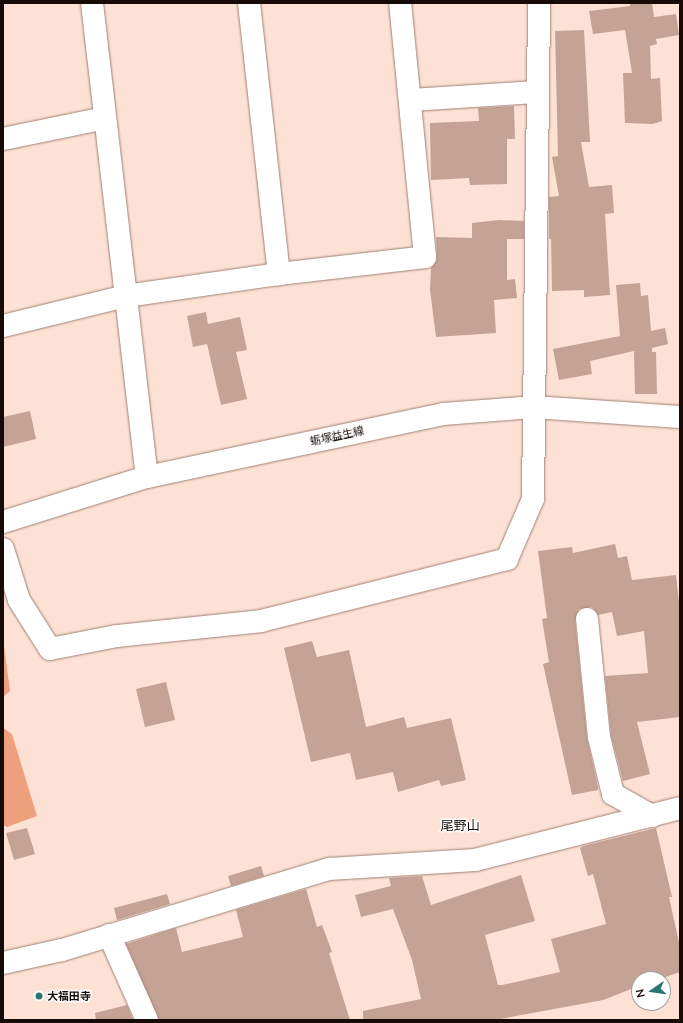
<!DOCTYPE html>
<html>
<head>
<meta charset="utf-8">
<style>
	body { margin:0 }
	#map { position:relative; width:683px; height:1023px; overflow:hidden; background:#fde1d5; font-family:Mulish,"Noto Sans JP",sans-serif }
	div>[style] { position:absolute }
	.forest>* { inset:0; background:#ee9f7c }
	.building>* { inset:0; background:#c4a395 }
	.roads { filter:drop-shadow(0 0 1px #9f8173) drop-shadow(0 0 1px #9f8173) }
	.minor>* { height:22px; margin:-11px; padding:0 11px; transform-origin:11px; border-radius:11px; background:#fff }
	.tertiary>* { height:22px; margin:-11px; padding:0 11px; transform-origin:11px; border-radius:11px; background:#fff }
	.dots>* { width:11px; height:11px; translate:-50% -50%; box-sizing:border-box; border:2px solid #fff; border-radius:50% }
	span { translate:-50% -50%; white-space:nowrap; text-align:center; line-height:1.15; -webkit-text-stroke:3px #fff; paint-order:stroke }
	.street-label { font-size:11px; color:#160b06 }
	.poi-label { font-size:11px; color:#160b06; font-weight:700 }
	.left { translate:0 -50%; text-align:left }
	.quarter-label { font-size:13px; color:#160b06 }
	.frame { position:absolute; inset:0; border:4px solid #160b06; pointer-events:none }
	.north { position:absolute; left:631px; top:971px; width:40px; height:40px; box-sizing:border-box; background:#fff; border:1px solid #a29d9b; border-radius:50%; rotate:257deg; font-size:11px; font-weight:700; line-height:16px; text-align:center; color:#160b06 }
	.north::after { content:''; display:block; margin:auto; width:14px; height:18px; background:#2a7474; clip-path:polygon(50% 0,100% 100%,50% 72%,0 100%) }
</style>
</head>
<body>
<div id="map">
	<div class="forest">
		<i style="clip-path:polygon(3px 638px,10px 691px,3px 697px)"></i>
		<i style="clip-path:polygon(3px 728px,12px 734px,37px 816px,7px 827px,3px 825px)"></i>
	</div>
	<div class="building">
		<i style="clip-path:polygon(630px 3px,652px 3px,654px 17px,676px 14px,679px 35px,656px 39px,657px 44px,650px 46px,651px 79px,660px 78px,662px 121px,653px 124px,625px 123px,623px 73px,632px 73px,625px 30px,593px 34px,589px 11px,630px 6px)"></i>
		<i style="clip-path:polygon(584px 30px,590px 142px,581px 142px,589px 187px,612px 185px,614px 213px,605px 214px,610px 295px,584px 297px,584px 290px,552px 291px,551px 239px,549px 239px,549px 197px,559px 196px,552px 157px,558px 156px,555px 31px)"></i>
		<i style="clip-path:polygon(514px 106px,515px 139px,507px 139px,507px 184px,470px 185px,469px 178px,431px 180px,430px 123px,479px 121px,478px 108px)"></i>
		<i style="clip-path:polygon(499px 220px,524px 221px,524px 239px,507px 239px,507px 280px,515px 279px,517px 298px,494px 300px,496px 333px,436px 337px,430px 290px,431px 268px,437px 256px,436px 237px,472px 238px,472px 223px)"></i>
		<i style="clip-path:polygon(640px 283px,641px 296px,648px 295px,651px 331px,665px 328px,668px 344px,652px 348px,652px 352px,656px 352px,657px 394px,635px 394px,634px 351px,590px 361px,592px 374px,559px 380px,553px 349px,620px 336px,616px 285px)"></i>
		<i style="clip-path:polygon(206px 312px,208px 324px,240px 317px,247px 350px,236px 352px,247px 399px,221px 405px,207px 344px,193px 347px,187px 316px)"></i>
		<i style="clip-path:polygon(30px 411px,36px 439px,3px 447px,3px 417px)"></i>
		<i style="clip-path:polygon(615px 544px,618px 558px,627px 556px,632px 580px,676px 575px,680px 611px,680px 717px,637px 722px,650px 774px,623px 781px,611px 735px,605px 676px,648px 673px,644px 631px,617px 636px,612px 612px,598px 615px,592px 607px,579px 609px,575px 620px,587px 738px,598px 787px,598px 790px,572px 795px,543px 664px,549px 662px,542px 619px,547px 618px,538px 551px,572px 547px,573px 553px)"></i>
		<i style="clip-path:polygon(312px 641px,317px 657px,349px 650px,366px 727px,404px 717px,407px 728px,451px 718px,466px 780px,441px 786px,439px 780px,398px 792px,393px 772px,356px 780px,350px 753px,311px 762px,284px 648px)"></i>
		<i style="clip-path:polygon(166px 682px,175px 720px,145px 727px,136px 689px)"></i>
		<i style="clip-path:polygon(27px 828px,35px 854px,14px 860px,6px 833px)"></i>
		<i style="clip-path:polygon(656px 828px,672px 897px,669px 897px,680px 947px,680px 972px,660px 979px,639px 979px,639px 986px,603px 1000px,495px 1020px,363px 1020px,363px 1011px,421px 999px,412px 960px,393px 909px,361px 917px,355px 895px,391px 886px,389px 878px,422px 876px,431px 905px,521px 875px,535px 921px,485px 935px,498px 985px,502px 985px,560px 972px,551px 939px,606px 924px,593px 874px,588px 876px,580px 848px,583px 846px)"></i>
		<i style="clip-path:polygon(261px 866px,264px 876px,231px 886px,228px 876px)"></i>
		<i style="clip-path:polygon(306px 889px,317px 927px,322px 925px,332px 952px,329px 953px,350px 1020px,159px 1020px,126px 944px,176px 928px,182px 952px,243px 937px,236px 910px)"></i>
		<i style="clip-path:polygon(167px 894px,170px 904px,117px 920px,114px 908px)"></i>
		<i style="clip-path:polygon(127px 1005px,133px 1020px,96px 1020px,95px 1013px)"></i>
	</div>
	<div class="roads">
		<div class="minor">
			<i style="left:92px;top:3px;width:477px;rotate:83.4deg"></i>
			<i style="left:249px;top:3px;width:273px;rotate:83.7deg"></i>
			<i style="left:410px;top:100px;width:127px;rotate:-3.6deg"></i>
			<i style="left:3px;top:139px;width:104px;rotate:-11.6deg"></i>
			<i style="left:3px;top:326px;width:127px;rotate:-13.7deg"></i>
			<i style="left:126px;top:296px;width:155px;rotate:-8.2deg"></i>
			<i style="left:279px;top:274px;width:147px;rotate:-6.6deg"></i>
			<i style="left:425px;top:257px;width:255px;rotate:-95.6deg"></i>
			<i style="left:3px;top:549px;width:53px;rotate:72.6deg"></i>
			<i style="left:19px;top:600px;width:58px;rotate:57.7deg"></i>
			<i style="left:50px;top:649px;width:68px;rotate:-11deg"></i>
			<i style="left:117px;top:636px;width:145px;rotate:-5.9deg"></i>
			<i style="left:261px;top:621px;width:254px;rotate:-14.1deg"></i>
			<i style="left:507px;top:559px;width:65px;rotate:-66.6deg"></i>
			<i style="left:533px;top:499px;width:496px;rotate:-89.3deg"></i>
			<i style="left:587px;top:619px;width:119px;rotate:84.2deg"></i>
			<i style="left:599px;top:737px;width:59px;rotate:76.2deg"></i>
			<i style="left:613px;top:794px;width:45px;rotate:29.4deg"></i>
			<i style="left:109px;top:935px;width:93px;rotate:65.9deg"></i>
			<i style="left:3px;top:963px;width:60px;rotate:-12.4deg"></i>
			<i style="left:62px;top:950px;width:279px;rotate:-16.9deg"></i>
			<i style="left:329px;top:869px;width:146px;rotate:-3.5deg"></i>
			<i style="left:475px;top:860px;width:211px;rotate:-14.2deg"></i>
		</div>
		<div class="tertiary">
			<i style="left:3px;top:522px;width:151px;rotate:-17.4deg"></i>
			<i style="left:147px;top:477px;width:303px;rotate:-12deg"></i>
			<i style="left:443px;top:414px;width:90px;rotate:-4.4deg"></i>
			<i style="left:533px;top:407px;width:147px;rotate:3.9deg"></i>
		</div>
	</div>
	<div class="dots">
		<i style="left:39px;top:996px;background:#2a7474"></i>
	</div>
	<div class="street-label">
		<span style="left:337px;top:436px;rotate:-12deg">蛎塚益生線</span>
	</div>
	<div class="poi-label">
		<span class="left" style="left:47px;top:996px">大福田寺</span>
	</div>
	<div class="quarter-label">
		<span style="left:460px;top:825px">尾野山</span>
	</div>
	<div class="frame"></div>
	<div class="north">N</div>
</div>
</body>
</html>
